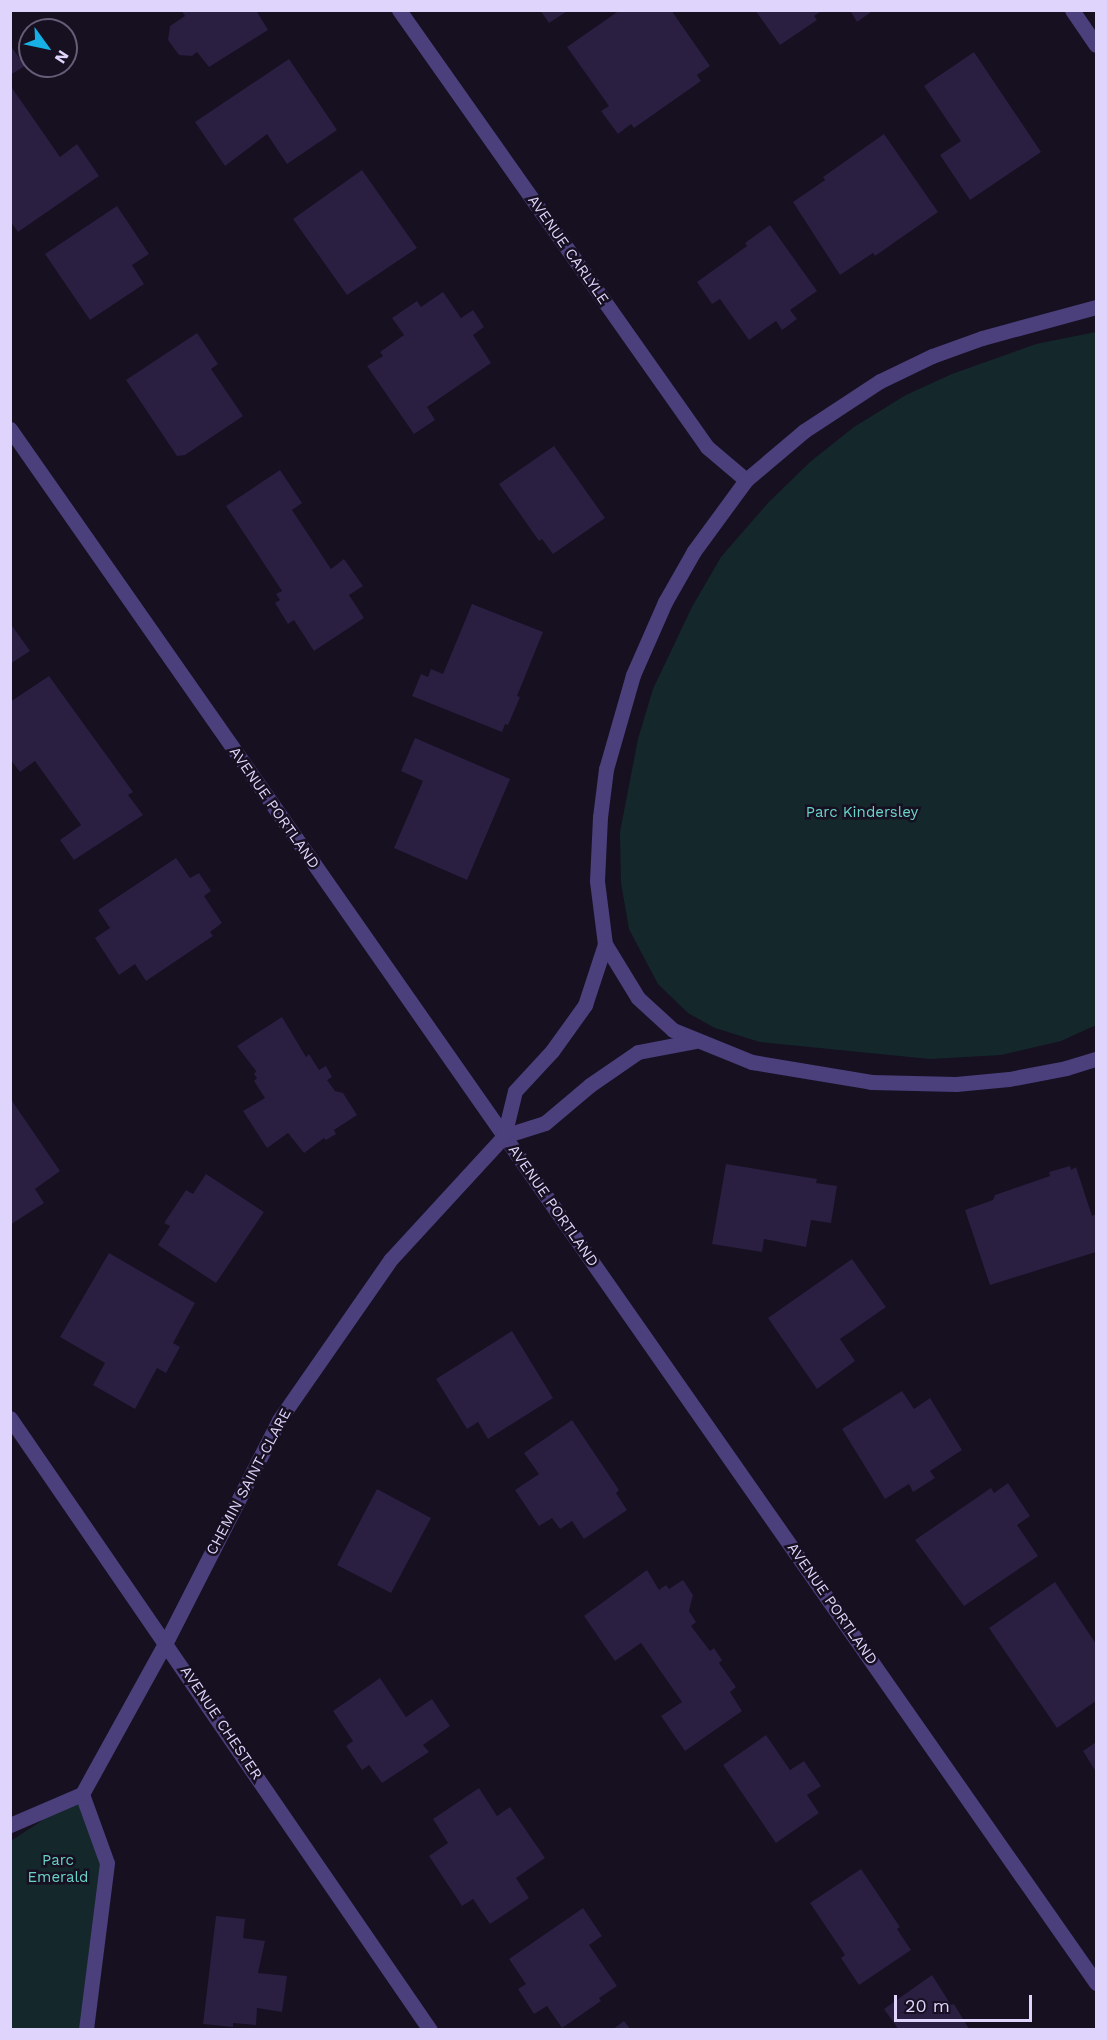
<!DOCTYPE html>
<html>
<head>
<meta charset="utf-8">
<style>
	body { margin:0 }
	#map { position:relative; width:1107px; height:2040px; overflow:hidden; background:#161021; font-family:"Work Sans",sans-serif }
	div>[style] { position:absolute }
	.green>* { inset:0; background:#14282b }
	.building>* { inset:0; background:#2a1e41 }
	.minor>* { height:15px; margin:-7.5px; padding:0 7.5px; transform-origin:7.5px; border-radius:7.5px; background:#4b3f7c }
	span { translate:-50% -50%; white-space:nowrap; text-align:center; line-height:1.15; -webkit-text-stroke:5px #161021; paint-order:stroke }
	.street-label { font-size:15px; color:#dfd4fb }
	.park-label { font-size:15px; color:#68d4c9 }
	.frame { position:absolute; inset:0; border:12px solid #dfd4fb; pointer-events:none }
	.north { position:absolute; left:18px; top:18px; width:60px; height:60px; box-sizing:border-box; background:#161021; border:2px solid #665e78; border-radius:50%; rotate:123deg; font-size:16px; font-weight:700; line-height:24px; text-align:center; color:#dfd4fb }
	.north::after { content:''; display:block; margin:auto; width:21px; height:27px; background:#16b0e5; clip-path:polygon(50% 0,100% 100%,50% 72%,0 100%) }
	.scale { position:absolute; left:894px; top:1995px; width:138px; height:27px; box-sizing:border-box; border:3px solid #dfd4fb; border-top:0; padding-left:8px; font-size:18px; line-height:21px; white-space:nowrap; color:#dfd4fb; -webkit-text-stroke:4px #161021; paint-order:stroke }
</style>
</head>
<body>
<div id="map">
	<div class="green">
		<i style="clip-path:polygon(1096px 332px,1096px 1025px,1061px 1041px,1001px 1055px,930px 1059px,760px 1042px,715px 1028px,688px 1013px,658px 984px,629px 929px,621px 883px,620px 832px,638px 739px,653px 689px,692px 607px,721px 557px,768px 503px,810px 462px,854px 427px,906px 395px,952px 374px,1036px 344px)"></i>
		<i style="clip-path:polygon(82px 1794px,107px 1863px,86px 2029px,11px 2030px,11px 1841px)"></i>
	</div>
	<div class="building">
		<i style="clip-path:polygon(181px 10px,256px 10px,268px 30px,209px 67px,197px 52px,192px 56px,179px 55px,168px 40px,170px 26px,185px 16px)"></i>
		<i style="clip-path:polygon(540px 10px,569px 10px,549px 23px)"></i>
		<i style="clip-path:polygon(620px 10px,671px 10px,710px 66px,697px 75px,701px 81px,634px 128px,631px 124px,618px 134px,601px 111px,609px 106px,567px 47px)"></i>
		<i style="clip-path:polygon(755px 10px,823px 10px,814px 16px,817px 20px,780px 45px)"></i>
		<i style="clip-path:polygon(850px 10px,874px 10px,857px 22px)"></i>
		<i style="clip-path:polygon(10px 45px,25px 66px,10px 75px)"></i>
		<i style="clip-path:polygon(974px 52px,1041px 152px,970px 200px,940px 155px,961px 141px,924px 86px)"></i>
		<i style="clip-path:polygon(289px 59px,337px 130px,287px 164px,267px 134px,225px 166px,195px 122px)"></i>
		<i style="clip-path:polygon(10px 85px,60px 157px,77px 144px,99px 176px,18px 232px,10px 221px)"></i>
		<i style="clip-path:polygon(884px 134px,938px 212px,875px 256px,873px 253px,840px 275px,793px 202px,825px 180px,823px 177px)"></i>
		<i style="clip-path:polygon(362px 170px,417px 248px,347px 295px,293px 219px)"></i>
		<i style="clip-path:polygon(117px 206px,149px 254px,132px 265px,144px 284px,90px 320px,45px 254px)"></i>
		<i style="clip-path:polygon(770px 225px,817px 291px,790px 310px,797px 319px,782px 330px,776px 321px,749px 340px,720px 299px,712px 304px,697px 282px,747px 246px,745px 243px)"></i>
		<i style="clip-path:polygon(443px 292px,461px 318px,473px 310px,484px 327px,473px 335px,491px 363px,427px 407px,435px 420px,414px 434px,367px 366px,383px 356px,380px 352px,404px 335px,392px 318px,417px 301px,421px 307px)"></i>
		<i style="clip-path:polygon(197px 333px,218px 364px,211px 369px,243px 416px,185px 455px,177px 456px,126px 380px)"></i>
		<i style="clip-path:polygon(554px 446px,605px 518px,553px 554px,542px 539px,539px 541px,499px 484px)"></i>
		<i style="clip-path:polygon(280px 470px,302px 503px,292px 510px,331px 569px,344px 559px,363px 586px,349px 595px,364px 618px,314px 651px,294px 620px,288px 624px,275px 603px,280px 600px,276px 594px,282px 591px,226px 506px)"></i>
		<i style="clip-path:polygon(472px 604px,543px 632px,517px 696px,520px 697px,508px 725px,505px 724px,502px 732px,412px 696px,421px 674px,428px 677px,431px 669px,443px 674px)"></i>
		<i style="clip-path:polygon(10px 623px,30px 651px,10px 664px)"></i>
		<i style="clip-path:polygon(49px 676px,133px 792px,128px 795px,143px 815px,74px 860px,60px 840px,81px 825px,35px 761px,20px 772px,10px 759px,10px 702px)"></i>
		<i style="clip-path:polygon(415px 738px,510px 779px,467px 880px,394px 848px,423px 781px,401px 771px)"></i>
		<i style="clip-path:polygon(176px 858px,190px 878px,199px 873px,211px 891px,204px 896px,222px 923px,210px 932px,213px 936px,146px 981px,135px 964px,119px 975px,95px 938px,110px 928px,98px 910px)"></i>
		<i style="clip-path:polygon(282px 1017px,306px 1057px,309px 1054px,319px 1070px,326px 1066px,332px 1077px,327px 1080px,335px 1091px,343px 1093px,357px 1115px,334px 1130px,336px 1134px,326px 1140px,324px 1138px,304px 1153px,288px 1133px,267px 1148px,243px 1111px,265px 1098px,254px 1081px,257px 1078px,254px 1074px,256px 1071px,237px 1046px)"></i>
		<i style="clip-path:polygon(10px 1098px,60px 1171px,35px 1189px,44px 1203px,10px 1225px)"></i>
		<i style="clip-path:polygon(726px 1164px,817px 1179px,816px 1183px,837px 1186px,831px 1223px,811px 1220px,806px 1247px,764px 1239px,762px 1252px,712px 1244px)"></i>
		<i style="clip-path:polygon(1070px 1166px,1071px 1170px,1076px 1167px,1092px 1216px,1096px 1214px,1096px 1252px,990px 1285px,965px 1210px,993px 1200px,995px 1195px,1050px 1176px,1049px 1172px)"></i>
		<i style="clip-path:polygon(206px 1174px,264px 1212px,216px 1283px,158px 1245px,170px 1226px,164px 1223px,186px 1190px,193px 1194px)"></i>
		<i style="clip-path:polygon(109px 1253px,195px 1303px,173px 1343px,180px 1347px,166px 1373px,157px 1368px,135px 1409px,93px 1385px,105px 1363px,60px 1337px)"></i>
		<i style="clip-path:polygon(852px 1259px,886px 1307px,840px 1339px,855px 1361px,817px 1389px,768px 1318px)"></i>
		<i style="clip-path:polygon(512px 1331px,553px 1398px,488px 1439px,478px 1422px,467px 1429px,436px 1379px)"></i>
		<i style="clip-path:polygon(902px 1391px,914px 1409px,930px 1398px,962px 1450px,930px 1471px,935px 1478px,913px 1492px,909px 1484px,885px 1499px,842px 1429px)"></i>
		<i style="clip-path:polygon(572px 1420px,619px 1490px,616px 1493px,627px 1510px,584px 1539px,572px 1521px,560px 1529px,552px 1518px,539px 1526px,515px 1490px,539px 1474px,524px 1453px)"></i>
		<i style="clip-path:polygon(1008px 1483px,1030px 1516px,1017px 1525px,1038px 1556px,964px 1606px,915px 1540px,991px 1488px,994px 1493px)"></i>
		<i style="clip-path:polygon(377px 1489px,431px 1518px,391px 1593px,337px 1565px)"></i>
		<i style="clip-path:polygon(647px 1570px,659px 1590px,666px 1585px,669px 1589px,683px 1580px,693px 1595px,689px 1611px,696px 1622px,691px 1626px,710px 1651px,714px 1648px,722px 1660px,719px 1663px,736px 1687px,730px 1692px,742px 1711px,685px 1751px,661px 1716px,682px 1702px,641px 1643px,615px 1661px,584px 1616px)"></i>
		<i style="clip-path:polygon(1055px 1582px,1096px 1644px,1096px 1701px,1057px 1728px,989px 1628px)"></i>
		<i style="clip-path:polygon(380px 1678px,406px 1717px,432px 1699px,450px 1726px,423px 1745px,429px 1752px,382px 1783px,369px 1765px,362px 1770px,346px 1746px,353px 1741px,333px 1711px)"></i>
		<i style="clip-path:polygon(766px 1735px,790px 1770px,804px 1761px,821px 1786px,807px 1795px,819px 1813px,776px 1843px,723px 1765px)"></i>
		<i style="clip-path:polygon(1096px 1742px,1096px 1772px,1083px 1751px)"></i>
		<i style="clip-path:polygon(479px 1788px,497px 1816px,510px 1807px,545px 1858px,516px 1878px,529px 1898px,490px 1924px,473px 1899px,462px 1906px,429px 1856px,448px 1843px,433px 1819px)"></i>
		<i style="clip-path:polygon(861px 1869px,900px 1927px,897px 1929px,911px 1950px,859px 1985px,841px 1958px,845px 1955px,810px 1903px)"></i>
		<i style="clip-path:polygon(583px 1908px,602px 1936px,589px 1945px,617px 1986px,599px 1998px,601px 2001px,562px 2028px,547px 2006px,534px 2014px,518px 1989px,526px 1984px,509px 1959px)"></i>
		<i style="clip-path:polygon(216px 1916px,245px 1919px,243px 1938px,265px 1941px,258px 1973px,287px 1976px,282px 2012px,257px 2008px,256px 2025px,233px 2023px,233px 2027px,203px 2024px)"></i>
		<i style="clip-path:polygon(932px 1975px,951px 2005px,954px 2004px,969px 2029px,899px 2030px,884px 2009px)"></i>
		<i style="clip-path:polygon(624px 2021px,631px 2030px,612px 2030px)"></i>
	</div>
	<div class="minor">
		<i style="left:399px;top:10px;width:535px;rotate:54.82deg"></i>
		<i style="left:707px;top:447px;width:51px;rotate:40.2deg"></i>
		<i style="left:1072px;top:10px;width:42px;rotate:55.6deg"></i>
		<i style="left:1096px;top:307px;width:118px;rotate:164.8deg"></i>
		<i style="left:982px;top:338px;width:53px;rotate:160.2deg"></i>
		<i style="left:932px;top:356px;width:58px;rotate:154.3deg"></i>
		<i style="left:880px;top:381px;width:91px;rotate:146.7deg"></i>
		<i style="left:804px;top:431px;width:76px;rotate:139.8deg"></i>
		<i style="left:746px;top:480px;width:88px;rotate:126.2deg"></i>
		<i style="left:694px;top:551px;width:59px;rotate:119.6deg"></i>
		<i style="left:665px;top:602px;width:80px;rotate:113.7deg"></i>
		<i style="left:633px;top:675px;width:98px;rotate:106deg"></i>
		<i style="left:606px;top:769px;width:48px;rotate:97.1deg"></i>
		<i style="left:600px;top:817px;width:64px;rotate:92.7deg"></i>
		<i style="left:597px;top:881px;width:64px;rotate:82.8deg"></i>
		<i style="left:605px;top:944px;width:63px;rotate:58.6deg"></i>
		<i style="left:638px;top:998px;width:47px;rotate:42.4deg"></i>
		<i style="left:673px;top:1030px;width:85px;rotate:22.1deg"></i>
		<i style="left:752px;top:1062px;width:121px;rotate:9.5deg"></i>
		<i style="left:871px;top:1082px;width:85px;rotate:1.3deg"></i>
		<i style="left:956px;top:1084px;width:53px;rotate:-5.4deg"></i>
		<i style="left:1009px;top:1079px;width:58px;rotate:-10.9deg"></i>
		<i style="left:1066px;top:1068px;width:31px;rotate:-17deg"></i>
		<i style="left:10px;top:429px;width:1896px;rotate:55.05deg"></i>
		<i style="left:504px;top:1136px;width:43px;rotate:-17.6deg"></i>
		<i style="left:545px;top:1123px;width:59px;rotate:-40.2deg"></i>
		<i style="left:590px;top:1085px;width:58px;rotate:-34.5deg"></i>
		<i style="left:638px;top:1052px;width:58px;rotate:-10.9deg"></i>
		<i style="left:10px;top:1418px;width:742px;rotate:55.54deg"></i>
		<i style="left:82px;top:1794px;width:73px;rotate:70.1deg"></i>
		<i style="left:107px;top:1863px;width:168px;rotate:97.2deg"></i>
		<i style="left:10px;top:1825px;width:78px;rotate:-23.3deg"></i>
		<i style="left:82px;top:1794px;width:174px;rotate:-61.1deg"></i>
		<i style="left:166px;top:1642px;width:249px;rotate:-63deg"></i>
		<i style="left:279px;top:1420px;width:196px;rotate:-55.2deg"></i>
		<i style="left:391px;top:1259px;width:167px;rotate:-47.4deg"></i>
		<i style="left:504px;top:1136px;width:46px;rotate:-76.3deg"></i>
		<i style="left:515px;top:1091px;width:54px;rotate:-47.2deg"></i>
		<i style="left:552px;top:1051px;width:57px;rotate:-54.3deg"></i>
		<i style="left:585px;top:1005px;width:64px;rotate:-71.8deg"></i>
	</div>
	<div class="street-label">
		<span style="left:568px;top:250px;rotate:55deg">AVENUE CARLYLE</span>
		<span style="left:274px;top:808px;rotate:55deg">AVENUE PORTLAND</span>
		<span style="left:553px;top:1206px;rotate:55deg">AVENUE PORTLAND</span>
		<span style="left:249px;top:1482px;rotate:-62deg">CHEMIN SAINT-CLARE</span>
		<span style="left:832px;top:1604px;rotate:55deg">AVENUE PORTLAND</span>
		<span style="left:221px;top:1723px;rotate:56deg">AVENUE CHESTER</span>
	</div>
	<div class="park-label">
		<span style="left:862px;top:813px">Parc Kindersley</span>
		<span style="left:58px;top:1869px">Parc<br>Emerald</span>
	</div>
	<div class="frame"></div>
	<div class="north">N</div>
	<div class="scale">20 m</div>
</div>
</body>
</html>
